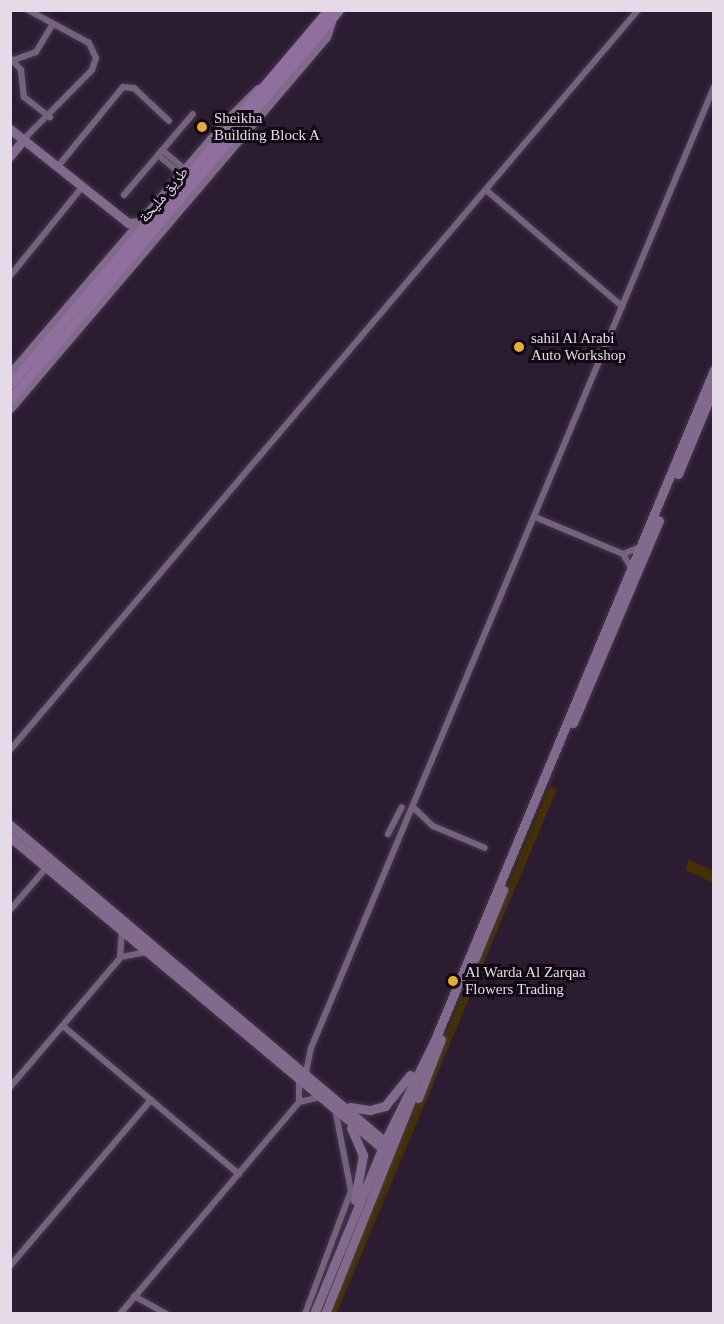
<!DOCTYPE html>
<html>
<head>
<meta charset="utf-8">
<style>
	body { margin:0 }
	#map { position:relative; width:724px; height:1324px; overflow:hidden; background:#2b1c32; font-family:"Times New Roman","Noto Naskh Arabic",serif }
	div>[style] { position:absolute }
	.green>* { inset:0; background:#462f01 }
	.roads { filter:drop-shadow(0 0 2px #45394b) drop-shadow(0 0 2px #45394b) }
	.street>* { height:6px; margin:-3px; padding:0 3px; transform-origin:3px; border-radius:3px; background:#75637d }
	.secondary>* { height:9px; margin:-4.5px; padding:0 4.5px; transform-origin:4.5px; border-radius:4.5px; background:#826a8d }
	.primary>* { height:9px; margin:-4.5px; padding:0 4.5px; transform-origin:4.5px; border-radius:4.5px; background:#8f709d }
	.dots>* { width:16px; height:16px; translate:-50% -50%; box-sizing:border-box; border:3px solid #100913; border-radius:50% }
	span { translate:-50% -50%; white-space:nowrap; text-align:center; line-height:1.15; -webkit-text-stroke:6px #100913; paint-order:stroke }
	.poi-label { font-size:15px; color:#e4dae8 }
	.left { translate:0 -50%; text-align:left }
	.street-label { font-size:15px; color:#e4dae8 }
	.frame { position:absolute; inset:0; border:12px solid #e4dae8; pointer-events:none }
</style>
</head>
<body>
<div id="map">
	<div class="green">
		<i style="clip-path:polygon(550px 786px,557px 789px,337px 1313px,329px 1314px)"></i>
		<i style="clip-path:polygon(688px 859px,713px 871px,713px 883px,686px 870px)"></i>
	</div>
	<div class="roads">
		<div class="street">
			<i style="left:10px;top:58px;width:16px;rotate:47deg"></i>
			<i style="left:21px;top:70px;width:27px;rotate:84deg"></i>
			<i style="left:24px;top:97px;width:33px;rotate:38deg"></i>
			<i style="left:14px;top:60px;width:23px;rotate:-20deg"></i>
			<i style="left:36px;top:52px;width:33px;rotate:-59deg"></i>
			<i style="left:24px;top:139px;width:97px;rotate:-45.4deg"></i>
			<i style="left:92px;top:70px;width:13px;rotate:-72deg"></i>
			<i style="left:96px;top:58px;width:17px;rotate:-115deg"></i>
			<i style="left:89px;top:43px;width:69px;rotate:-151.6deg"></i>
			<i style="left:162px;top:150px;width:30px;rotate:40deg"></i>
			<i style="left:158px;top:155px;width:30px;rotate:40deg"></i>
			<i style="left:59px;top:165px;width:101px;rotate:-50.6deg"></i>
			<i style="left:123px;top:87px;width:11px;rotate:5deg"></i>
			<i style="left:134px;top:88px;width:48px;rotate:43.3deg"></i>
			<i style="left:486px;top:190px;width:179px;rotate:40.5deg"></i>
			<i style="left:124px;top:195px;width:106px;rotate:-49.6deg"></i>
			<i style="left:10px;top:276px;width:116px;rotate:-51deg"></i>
			<i style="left:535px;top:517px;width:95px;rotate:22.8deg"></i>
			<i style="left:623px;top:554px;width:16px;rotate:60deg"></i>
			<i style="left:623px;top:554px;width:18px;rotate:-22deg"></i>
			<i style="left:10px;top:750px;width:971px;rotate:-49.68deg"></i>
			<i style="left:413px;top:807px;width:28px;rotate:44deg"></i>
			<i style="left:433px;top:826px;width:56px;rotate:22.9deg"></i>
			<i style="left:388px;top:834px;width:30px;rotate:-63deg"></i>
			<i style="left:10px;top:910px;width:57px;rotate:-49.3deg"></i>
			<i style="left:121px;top:957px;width:25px;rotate:-11deg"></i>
			<i style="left:63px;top:1026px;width:230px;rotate:40.1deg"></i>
			<i style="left:306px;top:1073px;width:25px;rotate:-79deg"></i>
			<i style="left:311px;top:1048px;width:1042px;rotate:-67.25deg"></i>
			<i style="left:299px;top:1081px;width:21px;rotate:90deg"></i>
			<i style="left:10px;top:1087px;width:170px;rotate:-49.5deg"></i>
			<i style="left:120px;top:958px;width:27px;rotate:-86deg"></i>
			<i style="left:10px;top:1266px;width:218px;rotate:-49.7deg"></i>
			<i style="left:134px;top:1296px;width:37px;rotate:29deg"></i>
			<i style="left:120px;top:1314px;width:277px;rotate:-49.8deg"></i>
			<i style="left:299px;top:1102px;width:23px;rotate:-13deg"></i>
			<i style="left:305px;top:1314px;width:131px;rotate:-69.5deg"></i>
			<i style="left:351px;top:1191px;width:84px;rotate:-101deg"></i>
		</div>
		<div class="secondary">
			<i style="left:10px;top:129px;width:151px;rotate:38.5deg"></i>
			<i style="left:128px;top:223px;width:12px;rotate:-5deg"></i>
			<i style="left:10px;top:156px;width:22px;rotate:-51deg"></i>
			<i style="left:10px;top:374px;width:330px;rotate:-49.5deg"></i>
			<i style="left:224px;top:123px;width:48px;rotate:-45deg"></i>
			<i style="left:10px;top:408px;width:487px;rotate:-49.6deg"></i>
			<i style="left:326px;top:37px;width:20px;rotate:-72deg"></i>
			<i style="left:678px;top:474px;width:94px;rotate:-67.5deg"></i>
			<i style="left:573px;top:723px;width:220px;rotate:-67deg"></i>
			<i style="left:10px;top:825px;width:495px;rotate:40.2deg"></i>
			<i style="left:10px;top:837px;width:488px;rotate:39.9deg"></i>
			<i style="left:475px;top:958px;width:74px;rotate:-67.6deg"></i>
			<i style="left:418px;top:1098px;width:63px;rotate:-68.7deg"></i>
			<i style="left:350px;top:1107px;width:20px;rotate:9deg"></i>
			<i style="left:370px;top:1110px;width:16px;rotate:-15deg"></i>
			<i style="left:385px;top:1106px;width:40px;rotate:-51deg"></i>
			<i style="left:351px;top:1128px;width:30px;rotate:66deg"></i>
			<i style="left:363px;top:1155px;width:46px;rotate:100.1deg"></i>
			<i style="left:314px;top:1314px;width:189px;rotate:-67.6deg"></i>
			<i style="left:386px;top:1139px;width:108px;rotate:-63.7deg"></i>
			<i style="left:434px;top:1042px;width:728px;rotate:-67.38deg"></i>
			<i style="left:325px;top:1314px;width:244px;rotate:-68.1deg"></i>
		</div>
		<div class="primary">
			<i style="left:10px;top:385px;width:492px;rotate:-49.7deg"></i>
			<i style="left:10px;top:399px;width:509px;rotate:-49.78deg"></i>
		</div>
	</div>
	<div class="dots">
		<i style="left:202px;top:127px;background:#e8ab37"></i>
		<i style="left:519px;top:347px;background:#e8ab37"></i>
		<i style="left:453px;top:981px;background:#e8ab37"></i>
	</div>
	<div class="poi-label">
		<span class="left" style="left:214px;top:127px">Sheikha<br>Building Block A</span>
		<span class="left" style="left:531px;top:347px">sahil Al Arabi<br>Auto Workshop</span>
		<span class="left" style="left:465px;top:981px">Al Warda Al Zarqaa<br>Flowers Trading</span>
	</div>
	<div class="street-label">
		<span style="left:164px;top:195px;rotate:-50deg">طريق مليحة</span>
	</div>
	<div class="frame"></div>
</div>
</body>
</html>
